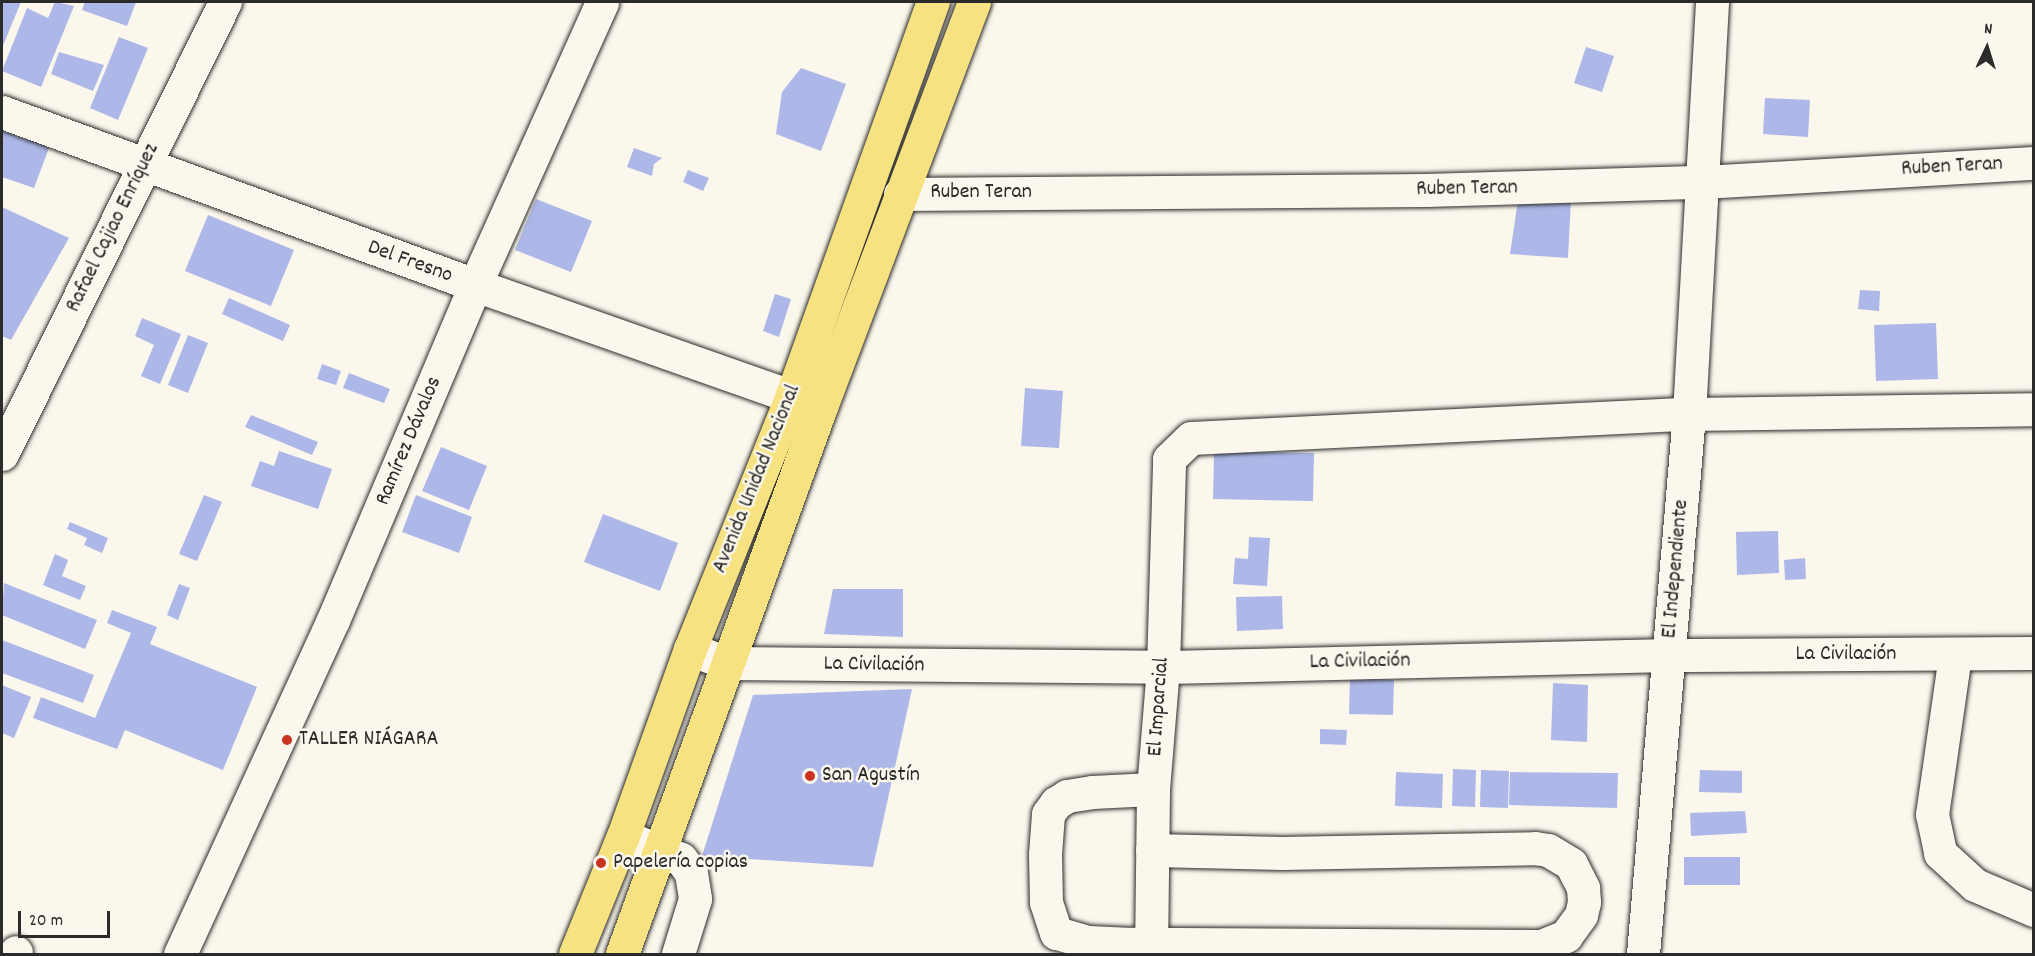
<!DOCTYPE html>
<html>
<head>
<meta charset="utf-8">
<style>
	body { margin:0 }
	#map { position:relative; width:2035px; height:956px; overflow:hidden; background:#fbf7ec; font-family:Dekko,sans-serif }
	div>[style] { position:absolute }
	.building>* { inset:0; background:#adb8e8 }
	.roads { filter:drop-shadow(0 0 2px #2b2b2b) drop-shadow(0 0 2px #2b2b2b) }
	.minor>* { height:33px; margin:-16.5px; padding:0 16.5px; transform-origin:16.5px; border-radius:16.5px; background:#fbf7ec }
	.major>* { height:33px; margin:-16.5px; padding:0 16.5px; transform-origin:16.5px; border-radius:16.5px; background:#f7e281 }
	.dots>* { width:16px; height:16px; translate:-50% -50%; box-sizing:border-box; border:3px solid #fbf7ec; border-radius:50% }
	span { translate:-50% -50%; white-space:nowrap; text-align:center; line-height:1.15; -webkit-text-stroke:5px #fbf7ec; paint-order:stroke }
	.street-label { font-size:22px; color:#2b2b2b }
	.poi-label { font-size:22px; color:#2b2b2b }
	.left { translate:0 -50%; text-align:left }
	.frame { position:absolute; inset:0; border:3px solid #2b2b2b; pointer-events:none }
	.north { position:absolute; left:1957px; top:18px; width:60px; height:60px; -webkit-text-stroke:4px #fbf7ec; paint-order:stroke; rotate:4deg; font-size:16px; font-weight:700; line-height:24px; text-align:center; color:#2b2b2b }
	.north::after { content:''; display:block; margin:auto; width:21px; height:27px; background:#2b2b2b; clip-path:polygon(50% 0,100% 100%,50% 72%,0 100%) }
	.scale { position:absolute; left:18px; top:911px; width:92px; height:27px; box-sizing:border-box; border:3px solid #2b2b2b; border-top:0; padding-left:8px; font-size:18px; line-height:21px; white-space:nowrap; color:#2b2b2b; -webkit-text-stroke:4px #fbf7ec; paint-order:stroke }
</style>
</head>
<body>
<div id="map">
	<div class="building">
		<i style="clip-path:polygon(2px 2px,21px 2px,2px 48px)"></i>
		<i style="clip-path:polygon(55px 2px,74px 6px,41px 87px,2px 71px,27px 8px,48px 18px)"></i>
		<i style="clip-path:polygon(85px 2px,136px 2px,127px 26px,82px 10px)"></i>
		<i style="clip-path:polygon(119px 37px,148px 48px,118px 120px,90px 108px)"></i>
		<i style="clip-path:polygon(1586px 47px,1614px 56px,1602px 92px,1574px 83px)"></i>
		<i style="clip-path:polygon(59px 52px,104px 65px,93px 91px,51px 74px)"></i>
		<i style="clip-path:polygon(801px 68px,846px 84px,821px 151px,776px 134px,782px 92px)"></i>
		<i style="clip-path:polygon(1765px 98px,1810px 100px,1808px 137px,1763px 134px)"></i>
		<i style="clip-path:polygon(2px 130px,26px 140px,30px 132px,52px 140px,34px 188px,2px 177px)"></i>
		<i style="clip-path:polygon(634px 148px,662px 158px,654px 164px,652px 176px,627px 167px)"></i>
		<i style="clip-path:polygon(688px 170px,709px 178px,703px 191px,683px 182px)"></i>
		<i style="clip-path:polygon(1571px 198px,1568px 258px,1510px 254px,1518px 200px)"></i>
		<i style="clip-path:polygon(536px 199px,592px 221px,571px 272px,515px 250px)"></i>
		<i style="clip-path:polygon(2px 207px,69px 238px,11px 340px,2px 336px)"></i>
		<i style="clip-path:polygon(208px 215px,294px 250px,271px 306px,185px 271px)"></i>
		<i style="clip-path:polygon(1860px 290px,1880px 291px,1879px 311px,1858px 309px)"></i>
		<i style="clip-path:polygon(775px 294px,791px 299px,779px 337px,763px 331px)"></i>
		<i style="clip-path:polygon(229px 298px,290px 325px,283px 341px,222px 314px)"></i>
		<i style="clip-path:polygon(142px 318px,181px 334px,160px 384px,141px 376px,154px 345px,135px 336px)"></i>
		<i style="clip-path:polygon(1936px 323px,1938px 379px,1876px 381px,1874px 325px)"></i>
		<i style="clip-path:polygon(188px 335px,208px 343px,188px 393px,168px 385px)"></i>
		<i style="clip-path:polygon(322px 364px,341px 371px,336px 385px,317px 379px)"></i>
		<i style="clip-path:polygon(349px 373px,390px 389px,384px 403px,343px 388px)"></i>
		<i style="clip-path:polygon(1025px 388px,1063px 391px,1059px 448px,1021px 446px)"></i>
		<i style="clip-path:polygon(251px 415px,318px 442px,312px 455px,245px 427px)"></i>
		<i style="clip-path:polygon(441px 447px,487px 466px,469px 510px,422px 491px)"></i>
		<i style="clip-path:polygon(279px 451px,332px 469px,318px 509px,251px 486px,260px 461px,274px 466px)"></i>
		<i style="clip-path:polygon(1214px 452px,1314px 453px,1313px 501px,1213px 499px)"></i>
		<i style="clip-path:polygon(204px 495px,222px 502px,197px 561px,179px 554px)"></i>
		<i style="clip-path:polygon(416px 495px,472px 517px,459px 553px,402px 532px)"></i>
		<i style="clip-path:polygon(603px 514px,678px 543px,660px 591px,584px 562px)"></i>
		<i style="clip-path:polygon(70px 522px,108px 538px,102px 553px,84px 545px,87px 538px,67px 529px)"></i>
		<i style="clip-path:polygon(1778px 531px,1779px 573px,1737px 575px,1736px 532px)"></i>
		<i style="clip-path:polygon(1249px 537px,1270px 538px,1267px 586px,1233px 584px,1235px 558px,1248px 559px)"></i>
		<i style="clip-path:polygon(55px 554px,68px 560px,62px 576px,86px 586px,80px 600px,43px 585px)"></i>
		<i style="clip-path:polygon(1805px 558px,1806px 579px,1785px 580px,1784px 560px)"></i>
		<i style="clip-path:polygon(4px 583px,97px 620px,85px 649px,2px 615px)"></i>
		<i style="clip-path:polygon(179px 584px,190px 588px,178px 620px,167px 615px)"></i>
		<i style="clip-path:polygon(833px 589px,903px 589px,903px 637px,824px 634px)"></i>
		<i style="clip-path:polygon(1282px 596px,1283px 629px,1237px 631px,1236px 597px)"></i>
		<i style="clip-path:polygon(112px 610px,157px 627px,150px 644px,257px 687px,223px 770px,125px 730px,117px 749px,33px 718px,41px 697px,95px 718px,131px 633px,107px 623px)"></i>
		<i style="clip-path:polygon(2px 640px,94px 675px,83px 703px,2px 673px)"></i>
		<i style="clip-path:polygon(1350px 678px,1394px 680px,1393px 715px,1349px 714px)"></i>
		<i style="clip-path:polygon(1553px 683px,1588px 685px,1587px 742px,1551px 740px)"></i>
		<i style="clip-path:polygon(2px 685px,31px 697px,14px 738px,2px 733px)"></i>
		<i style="clip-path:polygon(912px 689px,873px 867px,702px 856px,753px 695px)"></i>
		<i style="clip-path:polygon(1320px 729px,1347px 730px,1346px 745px,1320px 744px)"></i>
		<i style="clip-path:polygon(1453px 769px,1476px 770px,1475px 807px,1452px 806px)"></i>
		<i style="clip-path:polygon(1481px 770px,1509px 771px,1508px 808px,1480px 807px)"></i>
		<i style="clip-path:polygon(1700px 770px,1742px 771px,1742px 793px,1699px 792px)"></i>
		<i style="clip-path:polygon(1396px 772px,1443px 774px,1442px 808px,1395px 806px)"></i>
		<i style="clip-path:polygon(1510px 772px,1618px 773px,1617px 808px,1509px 805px)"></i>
		<i style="clip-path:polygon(1745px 811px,1747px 833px,1691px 836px,1690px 813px)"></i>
		<i style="clip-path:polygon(1684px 857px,1740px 857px,1740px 885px,1684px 885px)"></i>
	</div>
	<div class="roads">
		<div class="minor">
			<i style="left:2px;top:112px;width:504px;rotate:20.09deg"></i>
			<i style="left:475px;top:285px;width:364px;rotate:19.4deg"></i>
			<i style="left:900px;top:194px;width:526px;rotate:-0.44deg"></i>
			<i style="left:1426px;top:190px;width:276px;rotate:-1.7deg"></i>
			<i style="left:1702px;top:182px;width:333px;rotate:-3.3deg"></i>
			<i style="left:2px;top:454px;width:504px;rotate:-63.74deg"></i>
			<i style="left:690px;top:649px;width:39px;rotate:21deg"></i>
			<i style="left:726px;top:663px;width:437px;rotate:0.5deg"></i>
			<i style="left:1163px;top:667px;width:506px;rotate:-1.36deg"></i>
			<i style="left:1669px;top:655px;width:365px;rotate:-0.3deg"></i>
			<i style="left:1955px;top:655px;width:161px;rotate:98.2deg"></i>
			<i style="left:1932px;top:814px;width:40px;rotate:78deg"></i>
			<i style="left:1940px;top:853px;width:47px;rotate:42.4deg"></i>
			<i style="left:1975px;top:885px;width:64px;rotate:23deg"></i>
			<i style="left:623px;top:836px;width:62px;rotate:21.6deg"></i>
			<i style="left:681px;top:859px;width:17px;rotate:54deg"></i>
			<i style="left:691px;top:873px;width:26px;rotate:81deg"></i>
			<i style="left:695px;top:899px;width:58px;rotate:107.2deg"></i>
			<i style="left:1152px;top:850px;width:130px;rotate:1.3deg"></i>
			<i style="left:1282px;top:853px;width:253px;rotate:-1.1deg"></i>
			<i style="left:1535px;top:848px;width:13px;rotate:9deg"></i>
			<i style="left:1548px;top:850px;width:27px;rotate:31deg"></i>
			<i style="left:1571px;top:864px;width:27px;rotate:63deg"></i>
			<i style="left:1583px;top:888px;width:14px;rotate:86deg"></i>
			<i style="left:1584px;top:902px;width:13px;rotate:103deg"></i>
			<i style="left:1581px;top:915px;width:26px;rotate:126deg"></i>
			<i style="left:1566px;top:936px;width:27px;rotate:158deg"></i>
			<i style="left:1541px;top:946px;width:409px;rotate:-179.7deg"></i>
			<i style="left:1132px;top:944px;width:44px;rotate:-177.4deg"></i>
			<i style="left:1088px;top:942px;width:33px;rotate:-164deg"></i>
			<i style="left:1056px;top:933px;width:33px;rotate:-108deg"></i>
			<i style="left:1046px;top:902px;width:48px;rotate:-91.2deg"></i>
			<i style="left:1045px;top:854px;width:40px;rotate:-85.7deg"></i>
			<i style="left:1048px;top:814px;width:14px;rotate:-54deg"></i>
			<i style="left:1056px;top:803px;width:13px;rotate:-32deg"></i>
			<i style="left:1067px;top:796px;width:25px;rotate:-9deg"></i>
			<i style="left:1092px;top:792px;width:61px;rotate:-2.8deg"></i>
			<i style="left:15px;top:954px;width:2px;rotate:-63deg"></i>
			<i style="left:180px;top:954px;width:367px;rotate:-65.4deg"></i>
			<i style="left:333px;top:620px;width:364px;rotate:-67deg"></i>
			<i style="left:475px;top:285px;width:310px;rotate:-65.8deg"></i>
			<i style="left:1151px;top:954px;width:165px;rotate:-89.3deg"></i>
			<i style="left:1153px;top:789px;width:122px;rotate:-85.3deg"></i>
			<i style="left:1163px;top:667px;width:208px;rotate:-88.3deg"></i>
			<i style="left:1169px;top:459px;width:30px;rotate:-44deg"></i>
			<i style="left:1191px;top:438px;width:499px;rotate:-2.8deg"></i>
			<i style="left:1689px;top:414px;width:345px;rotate:-0.8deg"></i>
			<i style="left:1643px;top:954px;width:542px;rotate:-85.13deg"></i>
			<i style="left:1689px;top:414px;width:413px;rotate:-86.8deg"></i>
		</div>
		<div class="major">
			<i style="left:575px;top:954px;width:127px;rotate:-67.9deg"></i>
			<i style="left:623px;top:836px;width:199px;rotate:-70.3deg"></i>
			<i style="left:690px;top:649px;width:274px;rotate:-68.1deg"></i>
			<i style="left:792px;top:395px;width:418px;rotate:-70.3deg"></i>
			<i style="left:622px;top:954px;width:582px;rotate:-70.01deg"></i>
			<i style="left:821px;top:407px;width:433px;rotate:-69.3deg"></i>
		</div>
	</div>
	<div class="dots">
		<i style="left:287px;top:740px;background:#c8321e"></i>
		<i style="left:810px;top:776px;background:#c8321e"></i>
		<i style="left:601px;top:863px;background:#c8321e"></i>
	</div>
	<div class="street-label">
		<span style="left:1952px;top:167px;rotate:-3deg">Ruben Teran</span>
		<span style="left:1467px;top:189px;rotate:-1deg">Ruben Teran</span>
		<span style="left:981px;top:193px">Ruben Teran</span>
		<span style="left:113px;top:228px;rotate:-64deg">Rafael Cajiao Enríquez</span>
		<span style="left:410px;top:262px;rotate:20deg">Del Fresno</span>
		<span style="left:409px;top:441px;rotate:-67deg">Ramírez Dávalos</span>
		<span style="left:757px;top:479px;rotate:-68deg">Avenida Unidad Nacional</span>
		<span style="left:1676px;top:569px;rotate:-85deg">El Independiente</span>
		<span style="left:1846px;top:655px">La Civilación</span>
		<span style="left:1360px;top:662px;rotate:-1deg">La Civilación</span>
		<span style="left:874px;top:665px;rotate:1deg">La Civilación</span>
		<span style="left:1159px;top:707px;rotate:-86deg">El Imparcial</span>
	</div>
	<div class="poi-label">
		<span class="left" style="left:299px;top:740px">TALLER NIÁGARA</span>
		<span class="left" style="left:822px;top:776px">San Agustín</span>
		<span class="left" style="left:613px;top:863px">Papelería copias</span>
	</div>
	<div class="frame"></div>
	<div class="north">N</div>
	<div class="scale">20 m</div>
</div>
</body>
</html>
